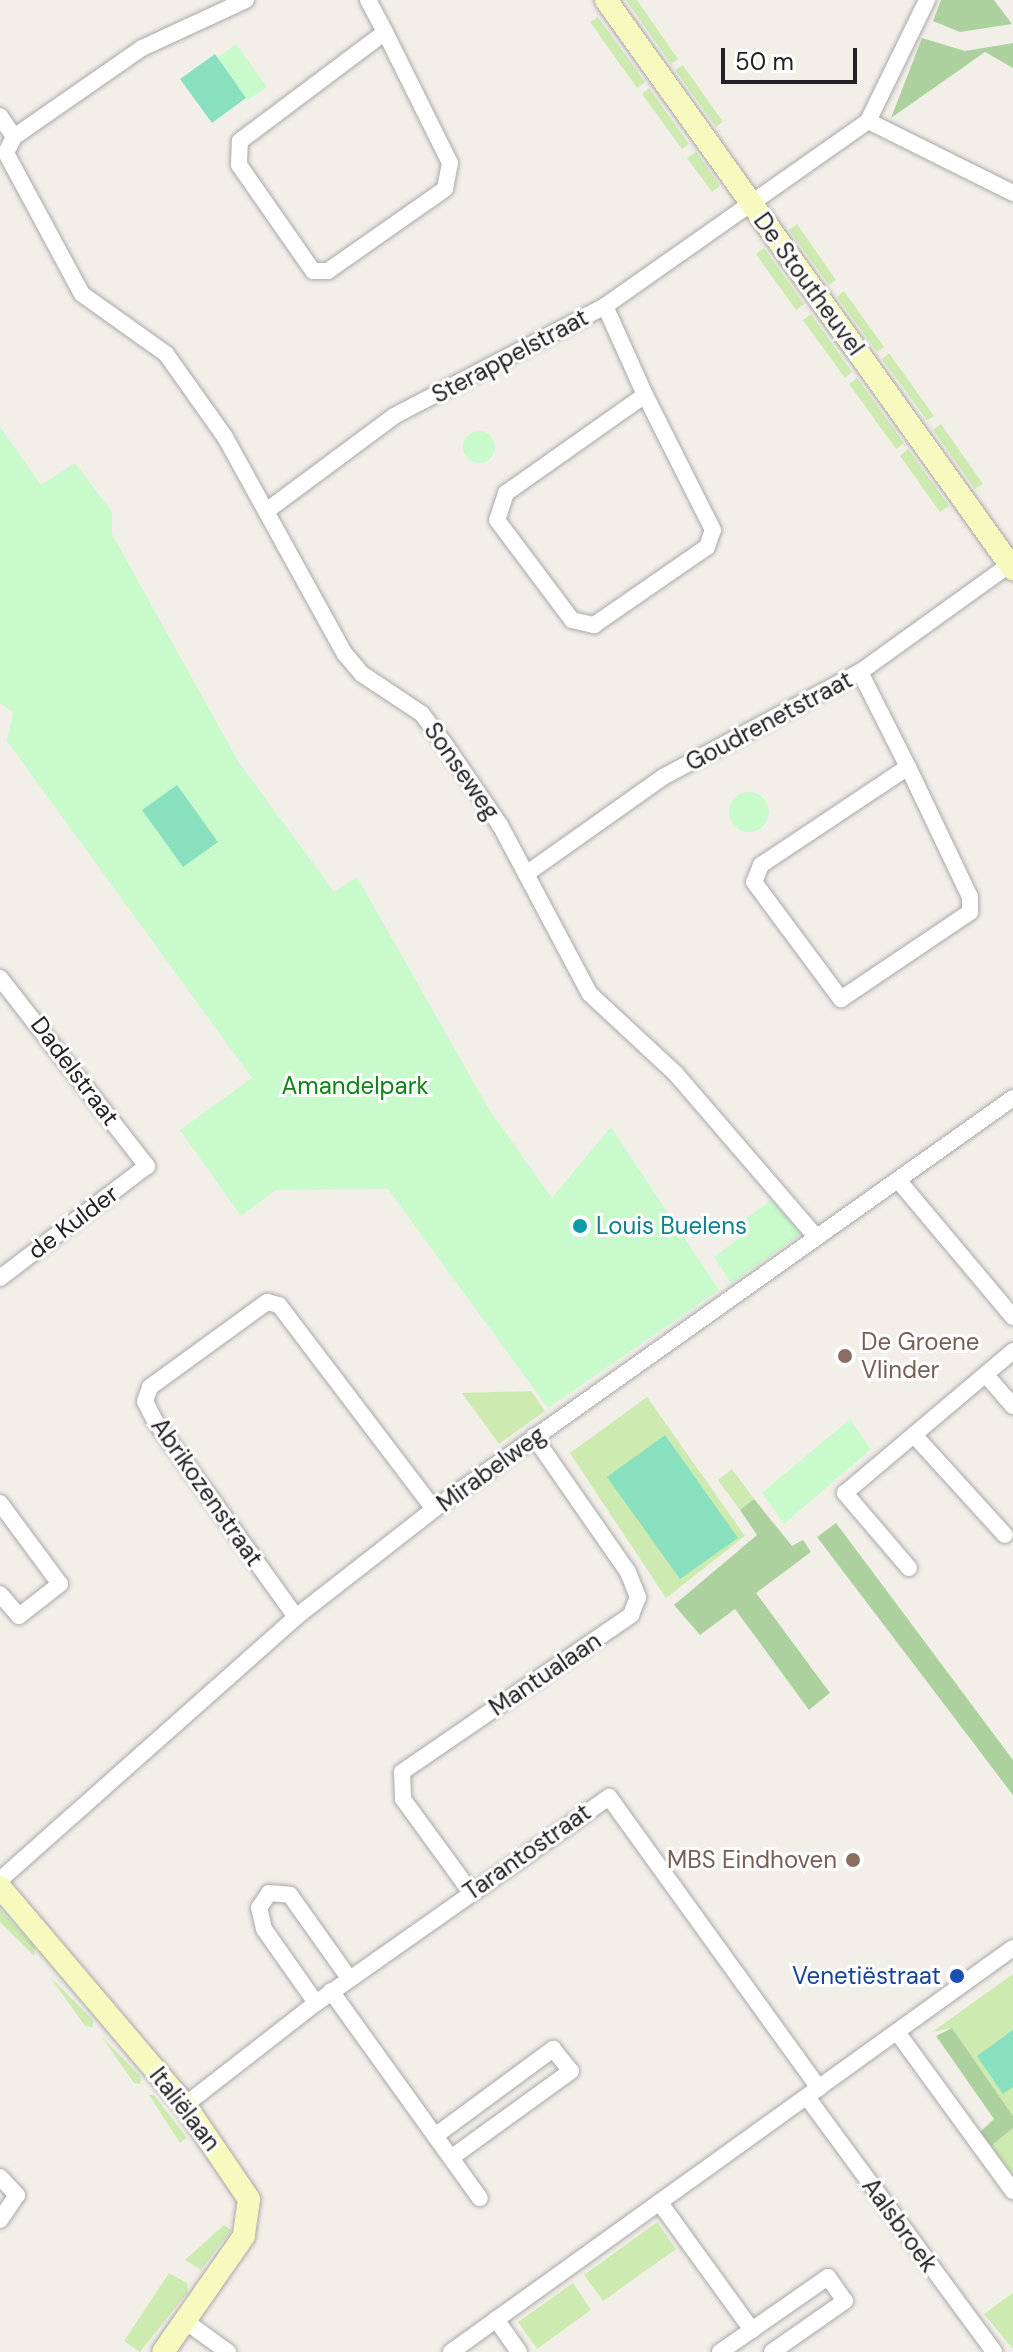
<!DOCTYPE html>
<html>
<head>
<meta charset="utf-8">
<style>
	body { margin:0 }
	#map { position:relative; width:1013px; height:2352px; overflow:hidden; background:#f2efe9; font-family:"DM Sans",sans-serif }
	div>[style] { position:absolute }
	.grass>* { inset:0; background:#cdebb0 }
	.forest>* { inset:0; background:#add19e }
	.park>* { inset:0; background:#c8facc }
	.round { border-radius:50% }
	.pitch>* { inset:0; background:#88e0be }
	.roads { filter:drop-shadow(0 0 2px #a9a9a9) drop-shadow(0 0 2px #a9a9a9) }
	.street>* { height:16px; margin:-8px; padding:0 8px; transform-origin:8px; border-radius:8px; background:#fff }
	.secondary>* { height:22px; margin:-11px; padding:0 11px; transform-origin:11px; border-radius:11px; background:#f7fabf }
	.dots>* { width:22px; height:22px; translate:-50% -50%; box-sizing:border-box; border:4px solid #fff; border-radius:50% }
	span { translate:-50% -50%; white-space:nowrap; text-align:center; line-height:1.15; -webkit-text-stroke:6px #fff; paint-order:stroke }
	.street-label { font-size:24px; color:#222 }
	.park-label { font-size:24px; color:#0c8416 }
	.culture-label { font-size:24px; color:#0d838f }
	.left { translate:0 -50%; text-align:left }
	.education-label { font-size:24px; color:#785e54 }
	.right { translate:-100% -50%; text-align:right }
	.transit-label { font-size:24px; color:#164399 }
	.scale { position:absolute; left:721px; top:48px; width:136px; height:36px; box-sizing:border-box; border:4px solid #222; border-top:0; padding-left:10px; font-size:24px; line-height:28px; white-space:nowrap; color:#222; -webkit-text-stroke:6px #fff; paint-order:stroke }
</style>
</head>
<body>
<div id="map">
	<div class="grass">
		<i style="clip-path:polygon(626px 0,637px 0,678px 59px,671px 64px)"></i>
		<i style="clip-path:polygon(598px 17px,645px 82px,637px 88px,590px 22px)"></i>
		<i style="clip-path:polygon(683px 65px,723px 122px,716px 127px,675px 70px)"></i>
		<i style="clip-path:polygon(649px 88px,689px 144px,682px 149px,642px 94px)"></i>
		<i style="clip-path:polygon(696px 152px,720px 186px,712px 192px,687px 158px)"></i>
		<i style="clip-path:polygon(797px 224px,836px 280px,829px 285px,789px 230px)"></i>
		<i style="clip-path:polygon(764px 248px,804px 304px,796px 310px,756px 254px)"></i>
		<i style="clip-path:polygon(844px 291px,884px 347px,877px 352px,837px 297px)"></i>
		<i style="clip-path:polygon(811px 314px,852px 372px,845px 378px,803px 320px)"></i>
		<i style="clip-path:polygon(889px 353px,934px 416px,927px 420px,882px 359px)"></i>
		<i style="clip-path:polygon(857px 378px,904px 443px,896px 449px,849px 384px)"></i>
		<i style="clip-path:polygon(941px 424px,983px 484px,975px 489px,933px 430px)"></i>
		<i style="clip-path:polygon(908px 449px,949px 506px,940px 512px,900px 456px)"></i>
		<i style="clip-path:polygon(531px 1391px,545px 1411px,499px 1444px,462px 1393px)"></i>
		<i style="clip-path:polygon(647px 1397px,745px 1536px,666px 1598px,570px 1453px)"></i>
		<i style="clip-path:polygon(732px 1469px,754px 1499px,740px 1510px,718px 1480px)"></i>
		<i style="clip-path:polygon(0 1909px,35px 1947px,34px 1956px,0 1922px)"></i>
		<i style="clip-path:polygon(1013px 1974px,1013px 2116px,952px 2028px,932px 2032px)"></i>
		<i style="clip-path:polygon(50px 1977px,93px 2020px,93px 2027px,85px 2026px)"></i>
		<i style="clip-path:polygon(101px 2036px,141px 2077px,140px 2084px,134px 2083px)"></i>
		<i style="clip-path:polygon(149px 2095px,154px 2095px,187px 2138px,180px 2143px)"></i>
		<i style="clip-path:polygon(1013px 2128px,1013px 2175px,991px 2146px)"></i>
		<i style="clip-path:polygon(657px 2222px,676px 2249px,603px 2301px,584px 2275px)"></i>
		<i style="clip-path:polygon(224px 2225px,231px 2230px,201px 2270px,185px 2260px)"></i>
		<i style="clip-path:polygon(169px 2273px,187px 2283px,188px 2292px,140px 2352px,124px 2341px)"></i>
		<i style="clip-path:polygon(573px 2283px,591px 2310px,537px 2349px,518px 2322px)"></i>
		<i style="clip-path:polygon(1013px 2293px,1013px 2349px,984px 2314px)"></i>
	</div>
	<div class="forest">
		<i style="clip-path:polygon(941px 0,994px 0,1012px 24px,960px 32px,933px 21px)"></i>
		<i style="clip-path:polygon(922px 38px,965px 51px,1013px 43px,1013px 68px,985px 52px,891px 118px)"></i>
		<i style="clip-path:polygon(754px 1499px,792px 1546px,803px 1540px,811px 1552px,756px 1593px,830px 1693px,809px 1710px,735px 1609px,700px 1635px,674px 1605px,757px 1535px,740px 1510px)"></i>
		<i style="clip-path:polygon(836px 1523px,1013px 1760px,1013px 1795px,817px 1537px)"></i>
		<i style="clip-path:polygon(952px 2028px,1013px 2116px,1013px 2128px,991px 2146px,980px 2132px,994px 2119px,936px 2036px)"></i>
	</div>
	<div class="park">
		<i style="clip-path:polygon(236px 44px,267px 87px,248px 100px,217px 58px)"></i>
		<i style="clip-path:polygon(0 427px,41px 485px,75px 463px,112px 512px,112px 534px,238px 761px,334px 892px,357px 877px,490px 1111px,552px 1198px,611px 1127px,719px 1290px,548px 1408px,388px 1189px,276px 1190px,241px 1216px,180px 1130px,252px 1078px,7px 741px,13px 712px,0 703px)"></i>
		<i class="round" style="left:463px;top:431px;width:32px;height:32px"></i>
		<i class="round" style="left:729px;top:792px;width:40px;height:40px"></i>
		<i style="clip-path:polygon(772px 1200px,801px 1234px,731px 1283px,714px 1257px,741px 1237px,734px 1227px)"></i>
		<i style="clip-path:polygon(850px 1419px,871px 1449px,784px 1524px,762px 1493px)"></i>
	</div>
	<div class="pitch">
		<i style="clip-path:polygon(215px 54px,246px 98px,212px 123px,180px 79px)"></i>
		<i style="clip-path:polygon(177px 785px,218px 842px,183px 867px,142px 810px)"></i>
		<i style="clip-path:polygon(665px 1435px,738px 1538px,680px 1579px,607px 1477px)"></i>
		<i style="clip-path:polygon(1013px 2030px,1013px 2087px,1003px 2094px,977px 2056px)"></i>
	</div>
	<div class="roads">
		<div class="street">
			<i style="left:246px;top:0;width:115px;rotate:155.2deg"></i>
			<i style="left:142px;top:48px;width:156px;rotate:145.2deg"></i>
			<i style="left:14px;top:137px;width:18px;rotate:117deg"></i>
			<i style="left:6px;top:153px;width:160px;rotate:61.7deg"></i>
			<i style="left:82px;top:294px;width:103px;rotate:35.5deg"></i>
			<i style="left:166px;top:354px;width:102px;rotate:54.6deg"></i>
			<i style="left:225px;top:437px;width:248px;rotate:61.1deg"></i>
			<i style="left:345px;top:654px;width:26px;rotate:50deg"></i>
			<i style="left:362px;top:674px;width:72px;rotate:33.7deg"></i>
			<i style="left:422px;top:714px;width:36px;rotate:53deg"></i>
			<i style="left:444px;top:743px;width:99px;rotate:55.7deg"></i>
			<i style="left:500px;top:825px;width:191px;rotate:62deg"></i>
			<i style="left:590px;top:994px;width:117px;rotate:42.9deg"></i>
			<i style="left:676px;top:1074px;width:215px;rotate:49.3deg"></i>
			<i style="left:368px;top:0;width:36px;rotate:62deg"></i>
			<i style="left:385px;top:32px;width:146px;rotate:63.6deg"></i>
			<i style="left:450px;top:163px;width:26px;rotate:101deg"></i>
			<i style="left:445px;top:189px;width:143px;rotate:145deg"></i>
			<i style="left:328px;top:271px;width:15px;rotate:180deg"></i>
			<i style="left:313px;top:271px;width:129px;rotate:-124.9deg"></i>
			<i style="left:239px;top:165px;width:24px;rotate:-88deg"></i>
			<i style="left:240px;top:141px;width:181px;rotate:-36.9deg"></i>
			<i style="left:0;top:116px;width:25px;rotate:56deg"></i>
			<i style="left:868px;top:121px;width:162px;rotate:26.4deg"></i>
			<i style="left:605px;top:306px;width:98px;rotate:65.8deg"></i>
			<i style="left:645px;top:395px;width:170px;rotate:144.8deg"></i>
			<i style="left:506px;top:493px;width:28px;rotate:108deg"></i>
			<i style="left:497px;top:520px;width:125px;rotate:53.1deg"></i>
			<i style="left:572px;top:620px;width:23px;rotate:13deg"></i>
			<i style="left:594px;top:625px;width:137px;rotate:-34.6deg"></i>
			<i style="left:707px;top:547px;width:18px;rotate:-71deg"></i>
			<i style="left:713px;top:530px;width:151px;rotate:-116.7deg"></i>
			<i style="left:269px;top:509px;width:156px;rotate:-36.6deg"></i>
			<i style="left:394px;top:416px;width:238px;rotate:-27.5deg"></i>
			<i style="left:605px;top:306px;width:322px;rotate:-35.1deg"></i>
			<i style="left:868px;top:121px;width:135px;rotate:-64deg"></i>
			<i style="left:860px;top:672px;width:106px;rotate:63.2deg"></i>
			<i style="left:908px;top:767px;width:177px;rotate:146.3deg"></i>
			<i style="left:761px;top:865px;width:18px;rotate:112deg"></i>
			<i style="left:754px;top:882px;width:146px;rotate:53.4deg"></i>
			<i style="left:841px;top:999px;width:156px;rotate:-34deg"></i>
			<i style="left:970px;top:912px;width:15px;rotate:-90deg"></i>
			<i style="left:970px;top:897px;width:144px;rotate:-115.5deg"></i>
			<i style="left:526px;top:874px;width:168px;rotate:-35.3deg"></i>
			<i style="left:663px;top:777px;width:223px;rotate:-28.1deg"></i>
			<i style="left:860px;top:672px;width:188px;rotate:-35.7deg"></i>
			<i style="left:0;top:978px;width:239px;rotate:52deg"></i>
			<i style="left:147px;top:1166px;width:185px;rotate:142.7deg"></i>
			<i style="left:898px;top:1180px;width:179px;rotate:50deg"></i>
			<i style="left:986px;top:1375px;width:41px;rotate:48.9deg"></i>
			<i style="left:914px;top:1435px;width:135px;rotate:47.7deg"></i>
			<i style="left:0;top:1503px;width:101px;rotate:53.5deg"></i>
			<i style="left:60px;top:1584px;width:52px;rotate:142deg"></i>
			<i style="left:19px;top:1616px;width:29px;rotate:-131deg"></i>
			<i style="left:909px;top:1568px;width:99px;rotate:-130.5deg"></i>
			<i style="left:845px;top:1493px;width:220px;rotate:-40.2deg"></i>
			<i style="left:296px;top:1617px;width:241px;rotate:-125.7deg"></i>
			<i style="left:155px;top:1421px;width:22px;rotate:-117deg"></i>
			<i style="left:145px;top:1401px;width:15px;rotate:-70deg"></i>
			<i style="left:150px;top:1387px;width:145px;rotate:-36deg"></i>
			<i style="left:267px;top:1302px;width:12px;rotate:14deg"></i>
			<i style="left:279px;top:1305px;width:256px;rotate:52.8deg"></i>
			<i style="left:0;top:1880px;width:396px;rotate:-41.6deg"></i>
			<i style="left:296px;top:1617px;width:175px;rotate:-38deg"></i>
			<i style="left:434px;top:1509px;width:710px;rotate:-35.37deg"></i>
			<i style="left:470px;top:1891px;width:114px;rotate:-126.1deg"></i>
			<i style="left:403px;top:1799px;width:27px;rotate:-92deg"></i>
			<i style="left:402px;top:1772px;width:278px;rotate:-34.4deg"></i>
			<i style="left:631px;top:1615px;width:19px;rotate:-69deg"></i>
			<i style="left:638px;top:1597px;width:27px;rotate:-112deg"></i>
			<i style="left:628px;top:1572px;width:165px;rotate:-124.8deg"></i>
			<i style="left:331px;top:1991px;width:255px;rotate:54.3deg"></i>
			<i style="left:316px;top:2003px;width:90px;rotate:-125.1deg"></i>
			<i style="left:264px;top:1929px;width:22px;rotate:-103deg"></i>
			<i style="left:259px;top:1908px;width:18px;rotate:-56deg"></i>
			<i style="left:269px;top:1893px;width:21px;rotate:5deg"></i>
			<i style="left:290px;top:1895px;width:102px;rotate:54.6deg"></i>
			<i style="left:897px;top:2032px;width:197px;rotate:53.9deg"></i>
			<i style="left:807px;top:2097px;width:316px;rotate:53.7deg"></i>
			<i style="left:185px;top:2105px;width:166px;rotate:-37.9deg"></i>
			<i style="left:316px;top:2003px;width:358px;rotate:-35.1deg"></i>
			<i style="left:609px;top:1797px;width:359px;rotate:54.2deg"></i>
			<i style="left:435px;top:2136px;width:147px;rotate:-36.4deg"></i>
			<i style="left:553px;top:2049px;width:28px;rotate:51deg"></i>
			<i style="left:571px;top:2071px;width:148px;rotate:144.1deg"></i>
			<i style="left:0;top:2177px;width:25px;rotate:47deg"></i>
			<i style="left:17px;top:2195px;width:30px;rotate:124deg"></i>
			<i style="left:660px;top:2203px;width:157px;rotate:54.1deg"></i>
			<i style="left:496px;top:2319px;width:40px;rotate:55.1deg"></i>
			<i style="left:185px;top:2321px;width:53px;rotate:35.8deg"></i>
			<i style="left:451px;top:2352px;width:692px;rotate:-35.71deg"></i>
			<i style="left:720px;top:2352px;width:131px;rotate:-34.8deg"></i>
			<i style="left:828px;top:2277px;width:29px;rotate:55deg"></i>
			<i style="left:845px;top:2301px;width:89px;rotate:145.1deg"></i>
		</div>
		<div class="secondary">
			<i style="left:606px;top:0;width:700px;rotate:54.42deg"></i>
			<i style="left:0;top:1887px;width:286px;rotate:49.7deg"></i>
			<i style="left:185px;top:2105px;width:114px;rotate:55.8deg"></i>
			<i style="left:249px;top:2199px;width:37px;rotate:98deg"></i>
			<i style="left:244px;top:2236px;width:141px;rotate:124.9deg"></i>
		</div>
	</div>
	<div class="dots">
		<i style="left:580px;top:1226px;background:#0f9aa8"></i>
		<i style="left:845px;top:1356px;background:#8d6e63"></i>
		<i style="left:853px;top:1860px;background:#8d6e63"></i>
		<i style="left:957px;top:1976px;background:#1a4fb4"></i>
	</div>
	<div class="street-label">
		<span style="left:809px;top:284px;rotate:54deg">De Stoutheuvel</span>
		<span style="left:510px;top:356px;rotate:-28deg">Sterappelstraat</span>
		<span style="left:769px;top:721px;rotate:-28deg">Goudrenetstraat</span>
		<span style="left:462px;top:771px;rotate:55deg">Sonseweg</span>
		<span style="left:75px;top:1071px;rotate:53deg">Dadelstraat</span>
		<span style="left:73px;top:1222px;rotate:-37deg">de Kulder</span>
		<span style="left:491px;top:1469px;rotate:-36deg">Mirabelweg</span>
		<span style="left:207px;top:1492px;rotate:55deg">Abrikozenstraat</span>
		<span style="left:545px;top:1674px;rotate:-34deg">Mantualaan</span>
		<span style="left:527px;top:1852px;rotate:-35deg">Tarantostraat</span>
		<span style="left:185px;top:2109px;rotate:52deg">Italiëlaan</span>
		<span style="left:900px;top:2225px;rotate:54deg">Aalsbroek</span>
	</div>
	<div class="park-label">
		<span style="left:355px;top:1086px">Amandelpark</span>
	</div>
	<div class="culture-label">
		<span class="left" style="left:596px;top:1226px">Louis Buelens</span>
	</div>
	<div class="education-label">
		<span class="left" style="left:861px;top:1356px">De Groene<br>Vlinder</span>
		<span class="right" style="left:837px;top:1860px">MBS Eindhoven</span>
	</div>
	<div class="transit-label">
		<span class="right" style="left:941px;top:1976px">Venetiëstraat</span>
	</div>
	<div class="scale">50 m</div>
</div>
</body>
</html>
